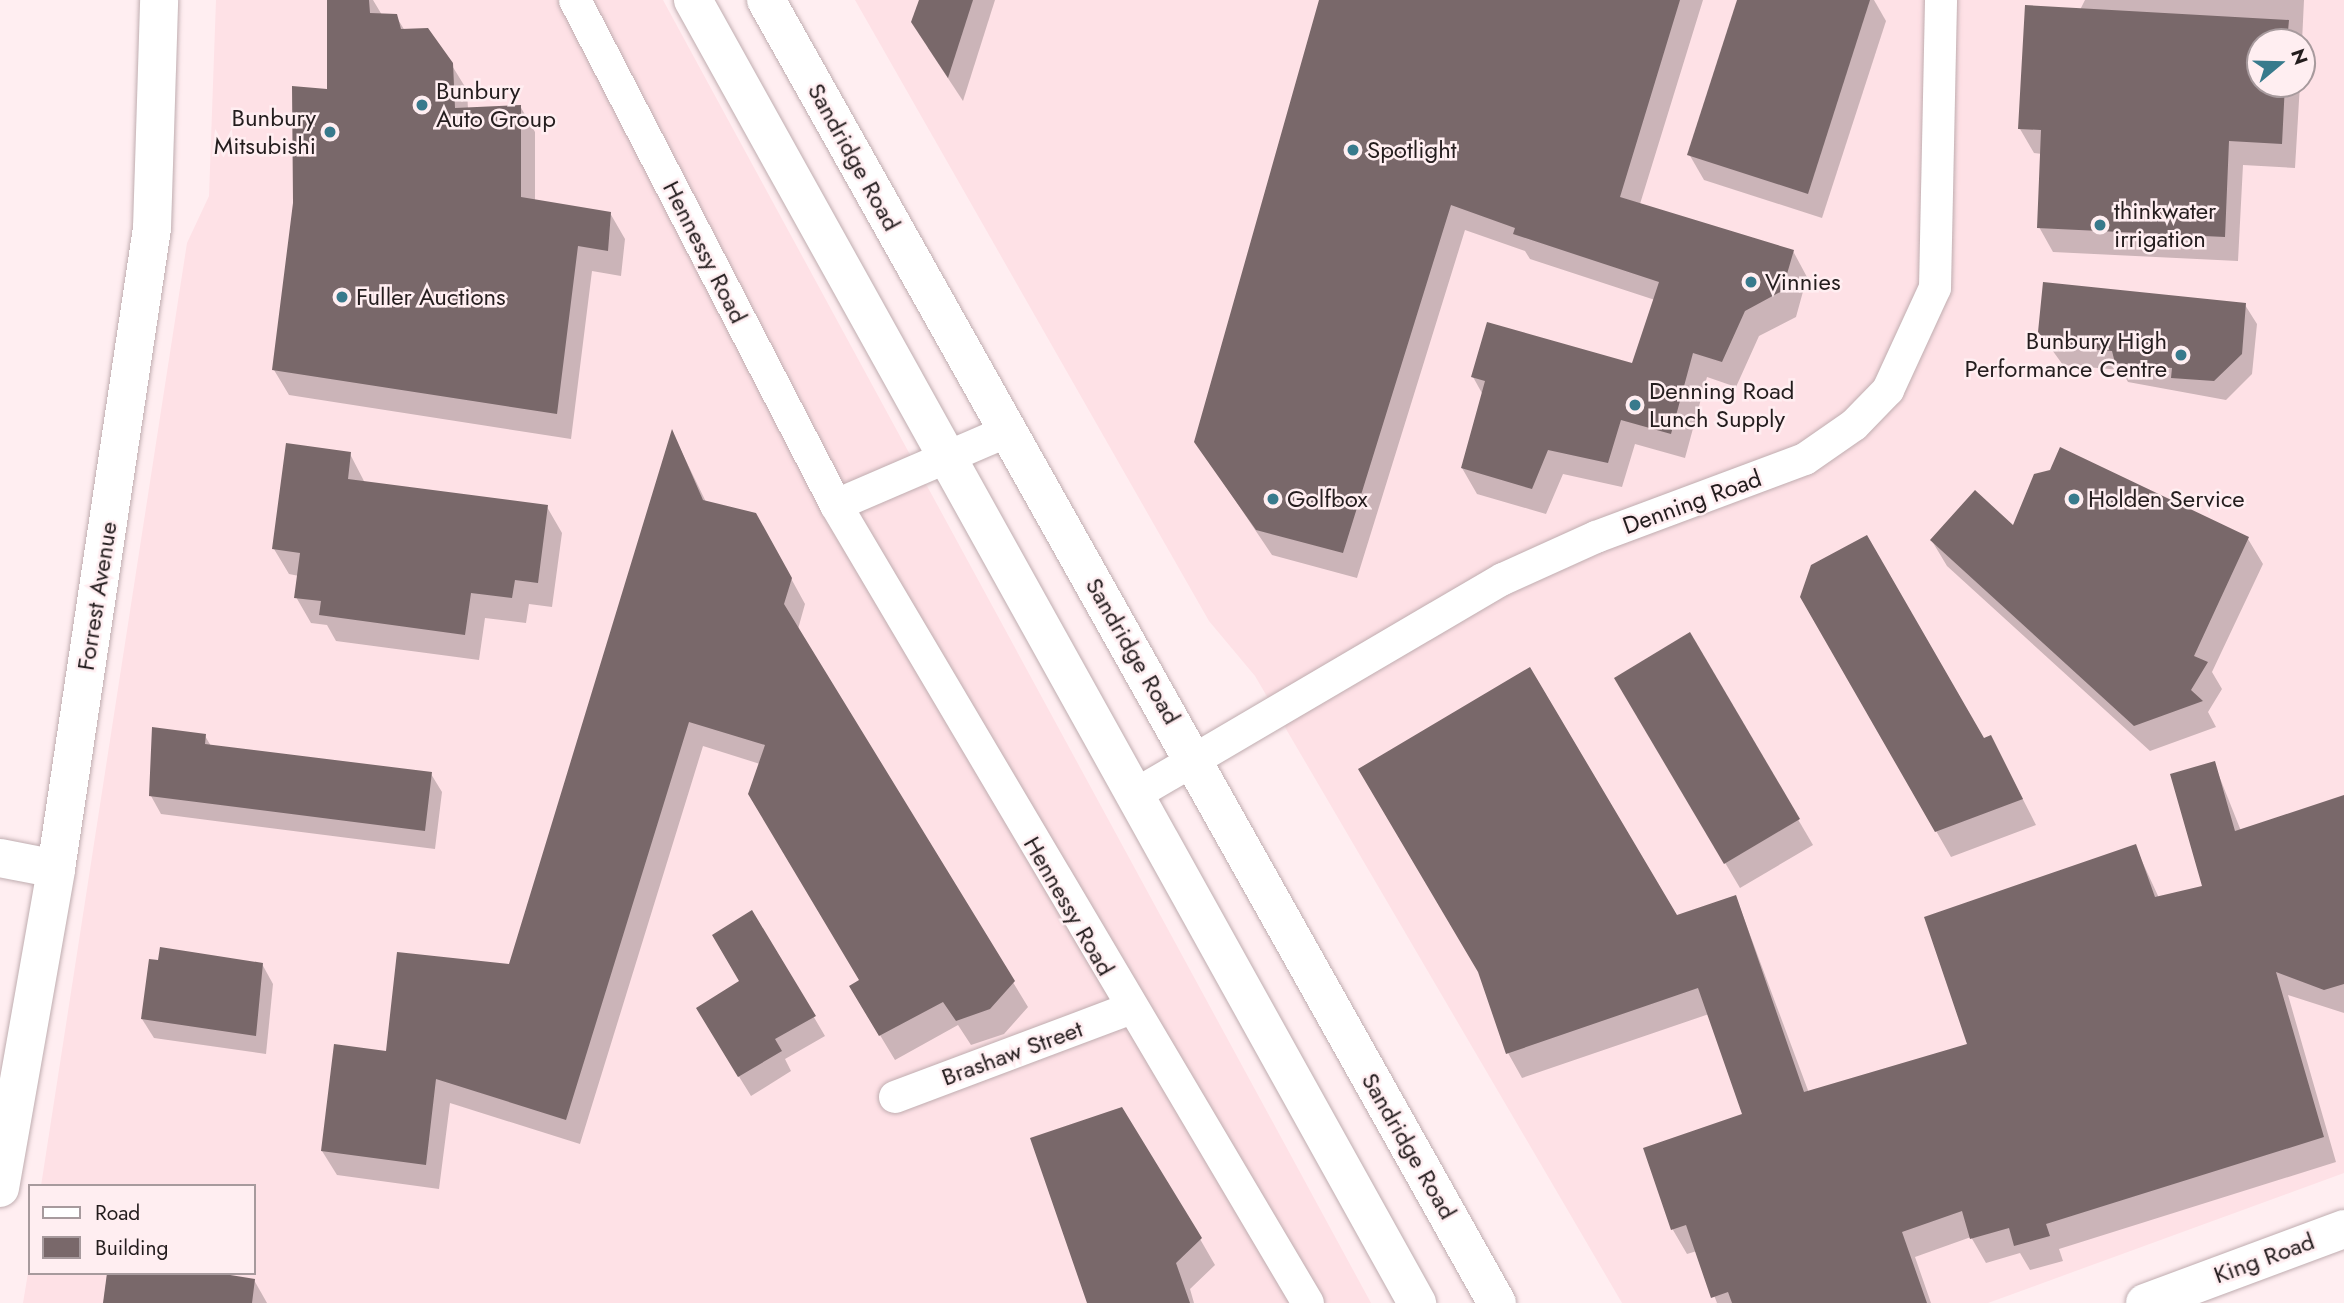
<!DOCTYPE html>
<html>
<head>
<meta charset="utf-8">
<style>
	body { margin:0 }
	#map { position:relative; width:2344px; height:1303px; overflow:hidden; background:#ffeef1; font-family:Jost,sans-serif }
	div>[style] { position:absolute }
	.built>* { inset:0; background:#fee1e6 }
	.shadow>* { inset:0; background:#0003 }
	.building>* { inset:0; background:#79686a }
	.roads { filter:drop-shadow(0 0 2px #c0adb0) drop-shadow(0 0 2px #c0adb0) }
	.street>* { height:32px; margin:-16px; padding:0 16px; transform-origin:16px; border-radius:16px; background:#fff }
	.secondary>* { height:38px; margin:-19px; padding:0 19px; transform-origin:19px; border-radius:19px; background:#fff }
	.primary>* { height:38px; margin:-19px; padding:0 19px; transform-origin:19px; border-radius:19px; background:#fff }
	.dots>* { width:19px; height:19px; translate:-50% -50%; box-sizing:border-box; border:4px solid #ffeef1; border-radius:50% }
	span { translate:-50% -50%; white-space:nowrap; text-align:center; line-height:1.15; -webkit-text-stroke:5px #ffeef1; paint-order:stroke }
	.poi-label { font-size:24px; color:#241d1e }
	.left { translate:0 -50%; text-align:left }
	.right { translate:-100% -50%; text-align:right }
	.street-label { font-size:24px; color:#241d1e }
	.legend { position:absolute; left:28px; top:1184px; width:228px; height:91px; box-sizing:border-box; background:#ffeef1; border:2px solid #a79a9d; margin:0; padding:9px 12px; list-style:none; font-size:21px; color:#241d1e }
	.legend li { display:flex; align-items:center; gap:14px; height:35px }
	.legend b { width:35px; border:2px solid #a79a9d }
	.north { position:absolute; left:2246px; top:28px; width:70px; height:70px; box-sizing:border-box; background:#ffeef1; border:2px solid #a79a9d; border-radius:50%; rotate:71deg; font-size:19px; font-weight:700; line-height:28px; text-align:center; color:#241d1e }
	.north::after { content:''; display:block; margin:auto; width:24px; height:32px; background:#387a8c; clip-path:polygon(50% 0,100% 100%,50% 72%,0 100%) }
</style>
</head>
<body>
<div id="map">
	<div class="built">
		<i style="clip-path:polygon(216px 0,663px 0,1371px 1303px,23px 1303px,30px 1261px,30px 1273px,254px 1273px,254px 1186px,41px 1186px,187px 243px,209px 196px)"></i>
		<i style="clip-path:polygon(evenodd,855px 0,2344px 0,2344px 1173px,1988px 1303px,1622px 1303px,1255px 676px,1209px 621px,855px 0,2260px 42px,2302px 42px,2302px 84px,2260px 84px,2260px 42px)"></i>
	</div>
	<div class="shadow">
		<i style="clip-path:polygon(328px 0,373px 0,382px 15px,396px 16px,405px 31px,451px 64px,467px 90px,468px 109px,520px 106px,535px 132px,535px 201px,610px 213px,625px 239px,621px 276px,592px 271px,571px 439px,289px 395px,274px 370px,329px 90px)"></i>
		<i style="clip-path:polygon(921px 0,995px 0,963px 101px,928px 48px)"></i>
		<i style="clip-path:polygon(1321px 0,1703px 0,1640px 204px,1793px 251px,1807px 277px,1796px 317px,1759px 336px,1736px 387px,1707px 377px,1685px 458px,1635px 444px,1622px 487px,1563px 474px,1546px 514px,1477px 494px,1462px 468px,1483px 395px,1473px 377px,1633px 365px,1655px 300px,1530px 259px,1525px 251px,1465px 230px,1357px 578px,1272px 555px,1196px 442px)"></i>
		<i style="clip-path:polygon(1739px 0,1874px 0,1886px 21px,1822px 218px,1704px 180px,1689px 154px)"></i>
		<i style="clip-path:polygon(2085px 0,2304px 0,2302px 42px,2260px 42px,2260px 84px,2300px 84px,2295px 168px,2243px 165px,2238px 261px,2053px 252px,2039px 227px,2042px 154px,2034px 153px,2020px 129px)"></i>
		<i style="clip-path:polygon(2245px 305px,2257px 324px,2252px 374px,2226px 400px,2128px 382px,2121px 370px,2063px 365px,2039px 332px)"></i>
		<i style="clip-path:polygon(673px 434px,706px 502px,770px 540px,805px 604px,798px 629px,1028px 1007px,1004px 1034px,971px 1045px,958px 1025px,895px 1060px,866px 1012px,861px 981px,760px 764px,703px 746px,580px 1144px,450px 1103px,439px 1189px,337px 1175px,322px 1151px,388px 1053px,510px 966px)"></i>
		<i style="clip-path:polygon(350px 454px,365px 483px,547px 507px,562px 533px,552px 607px,529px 604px,526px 623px,485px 618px,479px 660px,336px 641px,327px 625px,311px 623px,296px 597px,299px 576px,289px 574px,274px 549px)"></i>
		<i style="clip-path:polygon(2014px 528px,2248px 539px,2263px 564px,2212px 672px,2222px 689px,2208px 712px,2216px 727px,2150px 751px,1947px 566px,1932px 541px)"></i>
		<i style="clip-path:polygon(1802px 597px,1983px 741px,1991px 737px,2036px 825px,1951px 857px)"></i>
		<i style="clip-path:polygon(1690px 635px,1813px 845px,1740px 888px,1616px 679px)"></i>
		<i style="clip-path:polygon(205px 736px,211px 746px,431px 774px,442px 792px,435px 849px,161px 814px,151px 796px)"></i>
		<i style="clip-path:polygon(2214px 763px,2241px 831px,2344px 797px,2344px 1013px,2288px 995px,2336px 1162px,2059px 1249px,2063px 1261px,2030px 1270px,2020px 1253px,1986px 1263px,1971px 1237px,1915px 1257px,1931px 1303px,1717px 1303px,1697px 1251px,1687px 1254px,1673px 1230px,1645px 1149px,1744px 1115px,1709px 1014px,1522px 1078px,1508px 1053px,1677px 918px,1736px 897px,1809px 1093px,1970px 1046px,2135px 846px,2159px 898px,2205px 887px)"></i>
		<i style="clip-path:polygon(752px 912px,825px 1036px,785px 1059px,791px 1071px,751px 1096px,709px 1028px,742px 982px)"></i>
		<i style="clip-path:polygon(262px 964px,273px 984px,266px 1054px,154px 1038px,142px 1019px)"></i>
		<i style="clip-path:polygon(1200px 1239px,1215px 1265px,1190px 1289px,1194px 1303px,1089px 1303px)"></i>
		<i style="clip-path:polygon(254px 1280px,267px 1303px,103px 1303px)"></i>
	</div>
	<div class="building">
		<i style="clip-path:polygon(327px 0,369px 0,370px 13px,397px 14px,401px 29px,428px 28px,453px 63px,455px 108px,521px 105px,521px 197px,611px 212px,608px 251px,578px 246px,557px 414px,272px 370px,293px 203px,292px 86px,327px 89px)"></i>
		<i style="clip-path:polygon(919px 0,973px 0,948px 78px,911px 22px)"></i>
		<i style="clip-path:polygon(1319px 0,1680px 0,1620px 197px,1794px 250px,1782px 291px,1745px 311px,1722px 362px,1693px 353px,1671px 434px,1621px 420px,1608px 463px,1548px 450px,1532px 489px,1461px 468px,1485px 381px,1471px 377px,1487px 322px,1632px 363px,1659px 282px,1513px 234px,1515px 228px,1451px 205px,1343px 553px,1256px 530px,1194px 442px)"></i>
		<i style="clip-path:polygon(1737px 0,1870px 0,1808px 194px,1687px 155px)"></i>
		<i style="clip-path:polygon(2025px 5px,2289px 20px,2287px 42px,2260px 42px,2260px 84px,2285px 84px,2282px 144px,2229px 141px,2225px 237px,2037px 228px,2041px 130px,2018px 129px)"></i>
		<i style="clip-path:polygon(2043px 282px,2246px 303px,2242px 354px,2214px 381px,2171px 378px,2172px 368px,2115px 363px,2112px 351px,2050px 346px,2038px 332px)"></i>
		<i style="clip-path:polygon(672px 429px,703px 500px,756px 513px,792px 578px,784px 604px,1015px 981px,990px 1009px,956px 1021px,943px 1002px,879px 1036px,849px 986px,859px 980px,748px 794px,765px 745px,689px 722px,566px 1120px,436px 1079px,426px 1165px,321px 1151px,334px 1044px,386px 1051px,397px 952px,509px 964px)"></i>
		<i style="clip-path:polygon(286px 443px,351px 452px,348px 479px,548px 505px,538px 583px,515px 580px,512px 598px,471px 593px,465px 635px,319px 615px,321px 601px,294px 598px,300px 553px,272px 549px)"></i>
		<i style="clip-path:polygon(2060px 447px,2249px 537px,2194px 656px,2208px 662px,2191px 690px,2203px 701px,2134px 726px,1930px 540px,1975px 490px,2013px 525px,2034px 474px,2050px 470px)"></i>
		<i style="clip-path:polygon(1867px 535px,1984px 738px,1991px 735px,2023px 799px,1935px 832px,1800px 597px,1811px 565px)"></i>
		<i style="clip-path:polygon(1690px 632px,1800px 819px,1724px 864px,1614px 678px)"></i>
		<i style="clip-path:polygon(1530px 667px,1677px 915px,1736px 895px,1804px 1092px,1967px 1044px,1924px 917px,2136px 844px,2155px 897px,2202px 886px,2170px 774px,2215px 761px,2235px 831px,2344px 795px,2344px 984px,2324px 990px,2276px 972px,2324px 1137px,2046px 1224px,2050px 1236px,2014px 1246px,2009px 1228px,1970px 1239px,1962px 1211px,1902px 1232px,1927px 1303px,1732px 1303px,1728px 1292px,1711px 1298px,1686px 1225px,1671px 1230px,1643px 1148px,1742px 1114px,1698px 988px,1506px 1054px,1478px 972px,1358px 769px)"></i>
		<i style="clip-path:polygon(152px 727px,206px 734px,205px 744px,432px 772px,425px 831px,149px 796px)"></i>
		<i style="clip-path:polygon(752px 910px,816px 1016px,775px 1039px,782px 1051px,738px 1077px,696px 1008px,739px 981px,712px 935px)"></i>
		<i style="clip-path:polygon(160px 947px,263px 963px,256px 1036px,141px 1019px,149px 959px,158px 960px)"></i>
		<i style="clip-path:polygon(1122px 1107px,1202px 1238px,1176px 1263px,1190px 1303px,1087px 1303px,1030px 1138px)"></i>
		<i style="clip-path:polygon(107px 1273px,218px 1273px,255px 1279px,252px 1303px,103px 1303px)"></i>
	</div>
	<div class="roads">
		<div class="street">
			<i style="left:575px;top:0;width:568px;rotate:62.67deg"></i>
			<i style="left:836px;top:505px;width:927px;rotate:59.4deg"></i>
			<i style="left:836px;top:505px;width:187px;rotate:-23.3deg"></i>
			<i style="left:1136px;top:794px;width:425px;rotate:-30.4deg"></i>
			<i style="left:1503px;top:579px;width:102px;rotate:-24.3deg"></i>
			<i style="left:1596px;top:537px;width:223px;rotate:-20.5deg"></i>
			<i style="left:1805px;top:459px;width:60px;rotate:-34.8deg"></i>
			<i style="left:1854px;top:425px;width:49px;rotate:-45.8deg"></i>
			<i style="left:1888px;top:390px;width:112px;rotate:-65.3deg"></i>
			<i style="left:1935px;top:288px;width:288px;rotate:-88.8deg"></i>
			<i style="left:895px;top:1097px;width:250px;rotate:-20.6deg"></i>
		</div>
		<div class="secondary">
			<i style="left:0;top:858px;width:57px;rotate:11.1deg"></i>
			<i style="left:0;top:1188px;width:324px;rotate:-80deg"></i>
			<i style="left:56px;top:869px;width:648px;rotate:-81.48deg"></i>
			<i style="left:152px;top:228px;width:228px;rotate:-88.2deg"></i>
			<i style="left:2145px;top:1303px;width:212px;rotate:-20.4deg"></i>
		</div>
		<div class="primary">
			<i style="left:693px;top:0;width:1491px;rotate:60.94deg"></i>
			<i style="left:766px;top:0;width:1494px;rotate:60.71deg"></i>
		</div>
	</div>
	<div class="dots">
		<i style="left:422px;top:105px;background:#387a8c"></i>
		<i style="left:330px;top:132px;background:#387a8c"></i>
		<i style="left:1353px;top:150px;background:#387a8c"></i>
		<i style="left:2100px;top:225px;background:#387a8c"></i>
		<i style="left:1751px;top:282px;background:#387a8c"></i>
		<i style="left:342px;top:297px;background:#387a8c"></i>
		<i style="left:2181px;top:355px;background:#387a8c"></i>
		<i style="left:1635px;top:405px;background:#387a8c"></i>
		<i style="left:1273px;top:499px;background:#387a8c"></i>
		<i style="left:2074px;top:499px;background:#387a8c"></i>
	</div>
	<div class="poi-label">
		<span class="left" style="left:436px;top:105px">Bunbury<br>Auto Group</span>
		<span class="right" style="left:316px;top:132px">Bunbury<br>Mitsubishi</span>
		<span class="left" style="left:1367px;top:150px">Spotlight</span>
		<span class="left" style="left:2114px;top:225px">thinkwater<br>irrigation</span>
		<span class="left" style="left:1765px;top:282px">Vinnies</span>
		<span class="left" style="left:356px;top:297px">Fuller Auctions</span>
		<span class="right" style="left:2167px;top:355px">Bunbury High<br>Performance Centre</span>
		<span class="left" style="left:1649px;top:405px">Denning Road<br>Lunch Supply</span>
		<span class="left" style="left:1287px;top:499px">Golfbox</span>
		<span class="left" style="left:2088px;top:499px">Holden Service</span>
	</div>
	<div class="street-label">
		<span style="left:854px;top:157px;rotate:61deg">Sandridge Road</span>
		<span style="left:705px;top:252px;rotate:63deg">Hennessy Road</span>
		<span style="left:1692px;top:502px;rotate:-20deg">Denning Road</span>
		<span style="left:97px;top:596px;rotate:-81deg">Forrest Avenue</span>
		<span style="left:1133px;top:651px;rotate:60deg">Sandridge Road</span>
		<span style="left:1069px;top:906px;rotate:60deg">Hennessy Road</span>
		<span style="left:1012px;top:1053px;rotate:-20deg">Brashaw Street</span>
		<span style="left:1409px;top:1146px;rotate:60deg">Sandridge Road</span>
		<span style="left:2264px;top:1258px;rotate:-20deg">King Road</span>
	</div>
	<ul class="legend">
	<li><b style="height:9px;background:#fff"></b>Road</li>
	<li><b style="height:19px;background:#79686a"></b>Building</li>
	</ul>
	<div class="north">N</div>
</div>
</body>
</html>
